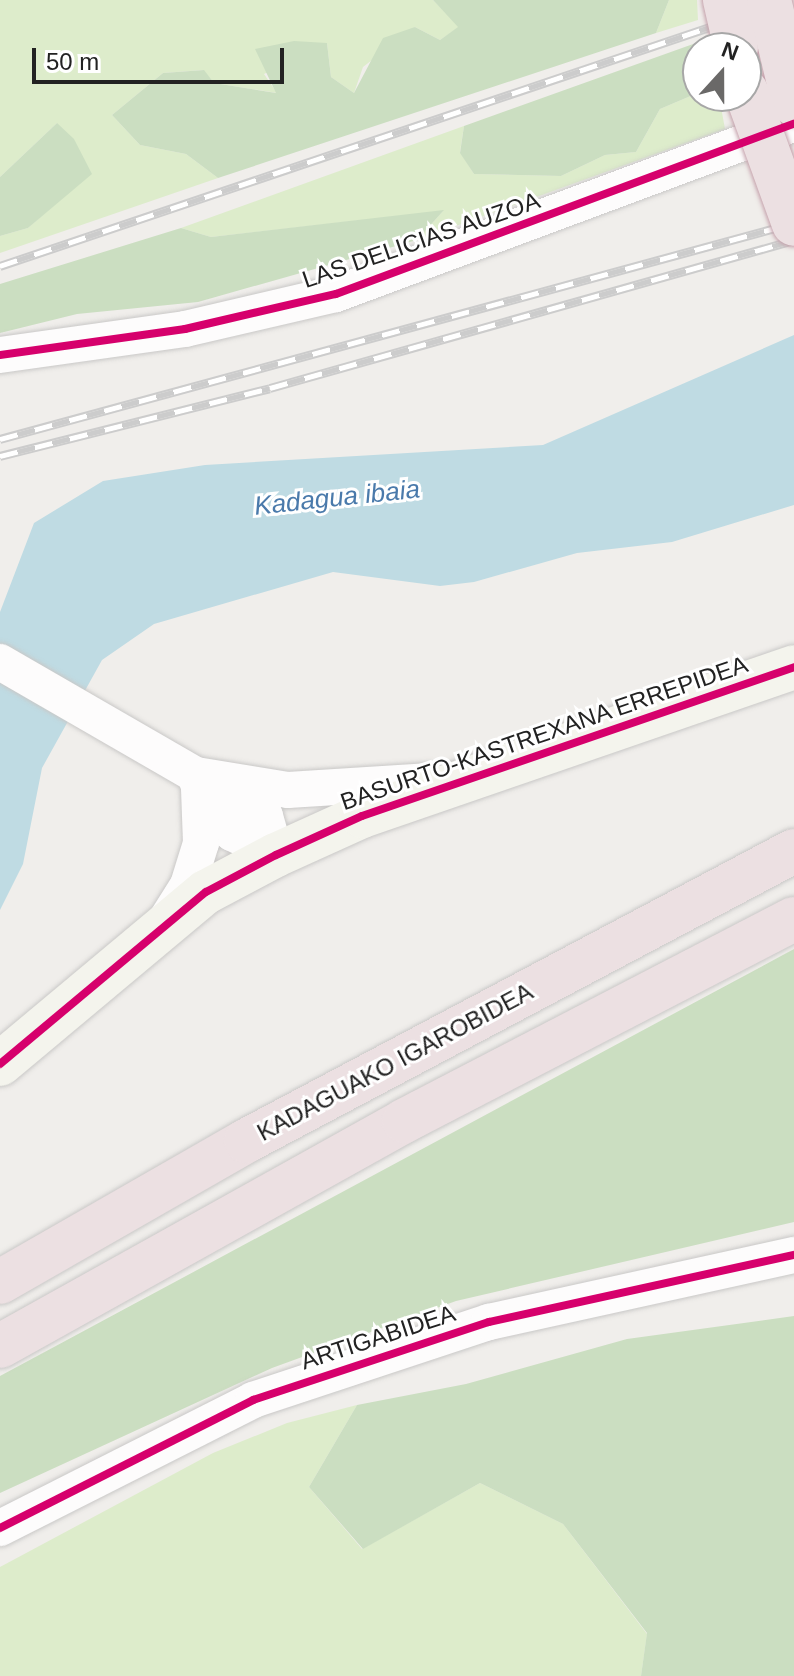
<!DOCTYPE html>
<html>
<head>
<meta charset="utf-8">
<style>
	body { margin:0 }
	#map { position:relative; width:794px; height:1676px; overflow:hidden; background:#f0eeeb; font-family:Helvetica,sans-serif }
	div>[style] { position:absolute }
	.grass>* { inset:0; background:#ddeccb }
	.forest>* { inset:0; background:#cbdec1 }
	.water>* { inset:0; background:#bfdbe3 }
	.roads { filter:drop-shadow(0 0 2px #c9c8c7) drop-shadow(0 0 2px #c9c8c7) }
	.street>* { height:36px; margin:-18px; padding:0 18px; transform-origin:18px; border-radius:18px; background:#fdfcfc }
	.secondary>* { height:44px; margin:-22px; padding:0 22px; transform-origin:22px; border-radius:22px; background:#f4f4ed }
	.highway>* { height:44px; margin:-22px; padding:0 22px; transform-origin:22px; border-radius:22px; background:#ece0e2 }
	.rail>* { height:9px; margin-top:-4.5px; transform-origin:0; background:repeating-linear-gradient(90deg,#fff 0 18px,#ccc 0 36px); box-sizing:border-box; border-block:2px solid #ccc }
	.bridges { filter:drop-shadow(0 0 2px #c5a2ac) drop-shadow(0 0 2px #c5a2ac) }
	.highway-bridge>* { height:44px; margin:-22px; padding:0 22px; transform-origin:22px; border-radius:22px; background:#ece0e2 }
	.cycleway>* { height:8px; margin:-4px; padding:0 4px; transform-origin:4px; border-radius:4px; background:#d6006c }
	span { translate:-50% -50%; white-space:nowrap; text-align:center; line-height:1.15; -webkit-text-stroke:6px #fff; paint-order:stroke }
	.street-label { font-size:24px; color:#222 }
	.water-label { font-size:26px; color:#4a7aab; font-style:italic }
	.north { position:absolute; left:682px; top:32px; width:80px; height:80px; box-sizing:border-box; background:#fff; border:2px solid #a7a7a7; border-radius:50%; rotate:21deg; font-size:22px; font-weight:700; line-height:32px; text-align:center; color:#222 }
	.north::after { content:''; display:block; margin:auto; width:28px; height:36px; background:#6a6968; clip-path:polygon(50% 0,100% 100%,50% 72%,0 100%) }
	.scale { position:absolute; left:32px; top:48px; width:252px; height:36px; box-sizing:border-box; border:4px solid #222; border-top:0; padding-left:10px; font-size:24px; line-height:28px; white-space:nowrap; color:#222; -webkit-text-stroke:6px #fff; paint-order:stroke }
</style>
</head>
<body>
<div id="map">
	<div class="grass">
		<i style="clip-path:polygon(0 0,433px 0,459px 27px,440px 40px,415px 27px,363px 67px,354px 93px,331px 77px,327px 43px,264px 74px,277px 93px,214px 83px,203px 70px,163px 73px,112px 115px,140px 145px,186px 154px,218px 178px,0 253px,0 236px,28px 228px,54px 205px,57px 123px,0 177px)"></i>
		<i style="clip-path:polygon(669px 0,697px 0,698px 20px,656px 33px)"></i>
		<i style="clip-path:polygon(698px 79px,698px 96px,719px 96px,725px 129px,417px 240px,443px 211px,211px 237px,181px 228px,464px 126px,460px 152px,474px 174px,561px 176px,605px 155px,636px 152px,660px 109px,693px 95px)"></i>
		<i style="clip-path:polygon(357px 1405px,309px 1487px,362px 1549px,480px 1483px,563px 1524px,647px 1634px,641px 1676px,0 1676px,0 1567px,213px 1453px,287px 1423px)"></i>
	</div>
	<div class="forest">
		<i style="clip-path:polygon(433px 0,669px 0,656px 33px,218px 178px,186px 154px,140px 145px,112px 115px,163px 73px,204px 70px,214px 83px,276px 93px,255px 49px,294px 41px,327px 43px,331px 77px,354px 93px,383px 38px,415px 27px,440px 40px,458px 27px)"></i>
		<i style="clip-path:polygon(696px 43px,693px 95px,660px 109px,636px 152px,605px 155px,561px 176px,474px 174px,460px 153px,464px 126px)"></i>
		<i style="clip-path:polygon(57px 123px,74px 139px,92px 174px,28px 228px,0 236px,0 177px)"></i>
		<i style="clip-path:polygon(444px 210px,417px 240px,198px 302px,77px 314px,0 333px,0 284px,181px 228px,211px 237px)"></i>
		<i style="clip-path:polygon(794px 949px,794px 1222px,456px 1301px,272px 1368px,0 1493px,0 1376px)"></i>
		<i style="clip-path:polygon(794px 1316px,794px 1676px,641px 1676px,647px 1633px,563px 1524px,480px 1483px,363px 1549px,309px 1487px,357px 1405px,466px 1384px,627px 1339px)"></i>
	</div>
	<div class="water">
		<i style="clip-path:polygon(794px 335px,794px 505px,672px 542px,577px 553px,474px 582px,440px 586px,333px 572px,154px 624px,102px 660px,42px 768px,23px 864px,0 910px,0 612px,34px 523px,103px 481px,205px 465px,543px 445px)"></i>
	</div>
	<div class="roads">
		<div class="street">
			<i style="left:0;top:355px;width:187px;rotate:-8deg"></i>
			<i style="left:185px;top:329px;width:155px;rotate:-13.1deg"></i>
			<i style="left:336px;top:294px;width:489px;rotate:-20.4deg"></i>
			<i style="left:0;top:662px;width:226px;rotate:30deg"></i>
			<i style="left:196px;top:775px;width:93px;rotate:9.3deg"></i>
			<i style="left:288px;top:790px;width:143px;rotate:-3.6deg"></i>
			<i style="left:197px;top:781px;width:63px;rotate:56.1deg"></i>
			<i style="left:232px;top:833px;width:49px;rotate:26.6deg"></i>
			<i style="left:276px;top:855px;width:41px;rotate:-105.8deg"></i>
			<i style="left:265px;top:816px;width:43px;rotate:-132.2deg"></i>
			<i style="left:166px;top:920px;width:41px;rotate:-57.8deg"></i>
			<i style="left:188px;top:885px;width:44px;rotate:-72.8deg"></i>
			<i style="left:201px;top:843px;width:55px;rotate:-92.1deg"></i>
			<i style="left:0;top:1528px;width:284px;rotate:-26.8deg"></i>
			<i style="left:253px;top:1400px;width:249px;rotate:-18.3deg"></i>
			<i style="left:489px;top:1322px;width:312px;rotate:-12.4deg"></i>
		</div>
		<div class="secondary">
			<i style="left:0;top:1064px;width:268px;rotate:-39.9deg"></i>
			<i style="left:206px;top:892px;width:79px;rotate:-27.9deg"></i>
			<i style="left:276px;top:855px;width:94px;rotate:-24.4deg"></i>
			<i style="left:362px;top:816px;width:457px;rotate:-19deg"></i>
		</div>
		<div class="highway">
			<i style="left:0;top:1282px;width:284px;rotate:-29.8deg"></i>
			<i style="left:246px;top:1141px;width:620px;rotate:-27.89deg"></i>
			<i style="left:0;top:1346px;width:462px;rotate:-29.1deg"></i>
			<i style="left:404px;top:1121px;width:439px;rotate:-27.4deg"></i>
		</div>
	</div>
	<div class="rail">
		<i style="left:0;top:266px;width:834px;rotate:-18.61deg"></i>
		<i style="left:0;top:439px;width:823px;rotate:-15.22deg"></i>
		<i style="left:0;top:456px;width:278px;rotate:-14.1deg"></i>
		<i style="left:270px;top:388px;width:544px;rotate:-15.77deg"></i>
	</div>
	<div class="bridges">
		<div class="highway-bridge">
			<i style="left:725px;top:0;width:49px;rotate:77.1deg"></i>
			<i style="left:769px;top:0;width:107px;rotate:76.5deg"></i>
			<i style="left:746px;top:91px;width:141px;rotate:70.2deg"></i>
		</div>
	</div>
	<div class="cycleway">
		<i style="left:0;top:355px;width:187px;rotate:-8deg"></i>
		<i style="left:185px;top:329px;width:155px;rotate:-13.1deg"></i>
		<i style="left:336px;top:294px;width:489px;rotate:-20.4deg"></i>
		<i style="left:0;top:1064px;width:268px;rotate:-39.9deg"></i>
		<i style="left:206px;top:892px;width:79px;rotate:-27.9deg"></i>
		<i style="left:276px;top:855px;width:94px;rotate:-24.4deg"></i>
		<i style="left:362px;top:816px;width:457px;rotate:-19deg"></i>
		<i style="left:0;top:1528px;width:284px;rotate:-26.8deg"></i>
		<i style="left:253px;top:1400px;width:249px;rotate:-18.3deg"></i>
		<i style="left:489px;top:1322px;width:312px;rotate:-12.4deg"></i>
	</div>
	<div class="street-label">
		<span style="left:421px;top:240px;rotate:-19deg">LAS DELICIAS AUZOA</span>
		<span style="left:544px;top:733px;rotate:-19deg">BASURTO-KASTREXANA ERREPIDEA</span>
		<span style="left:395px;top:1062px;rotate:-28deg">KADAGUAKO IGAROBIDEA</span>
		<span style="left:378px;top:1337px;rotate:-18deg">ARTIGABIDEA</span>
	</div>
	<div class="water-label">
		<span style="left:337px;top:498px;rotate:-6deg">Kadagua ibaia</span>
	</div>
	<div class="north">N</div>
	<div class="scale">50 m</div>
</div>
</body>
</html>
